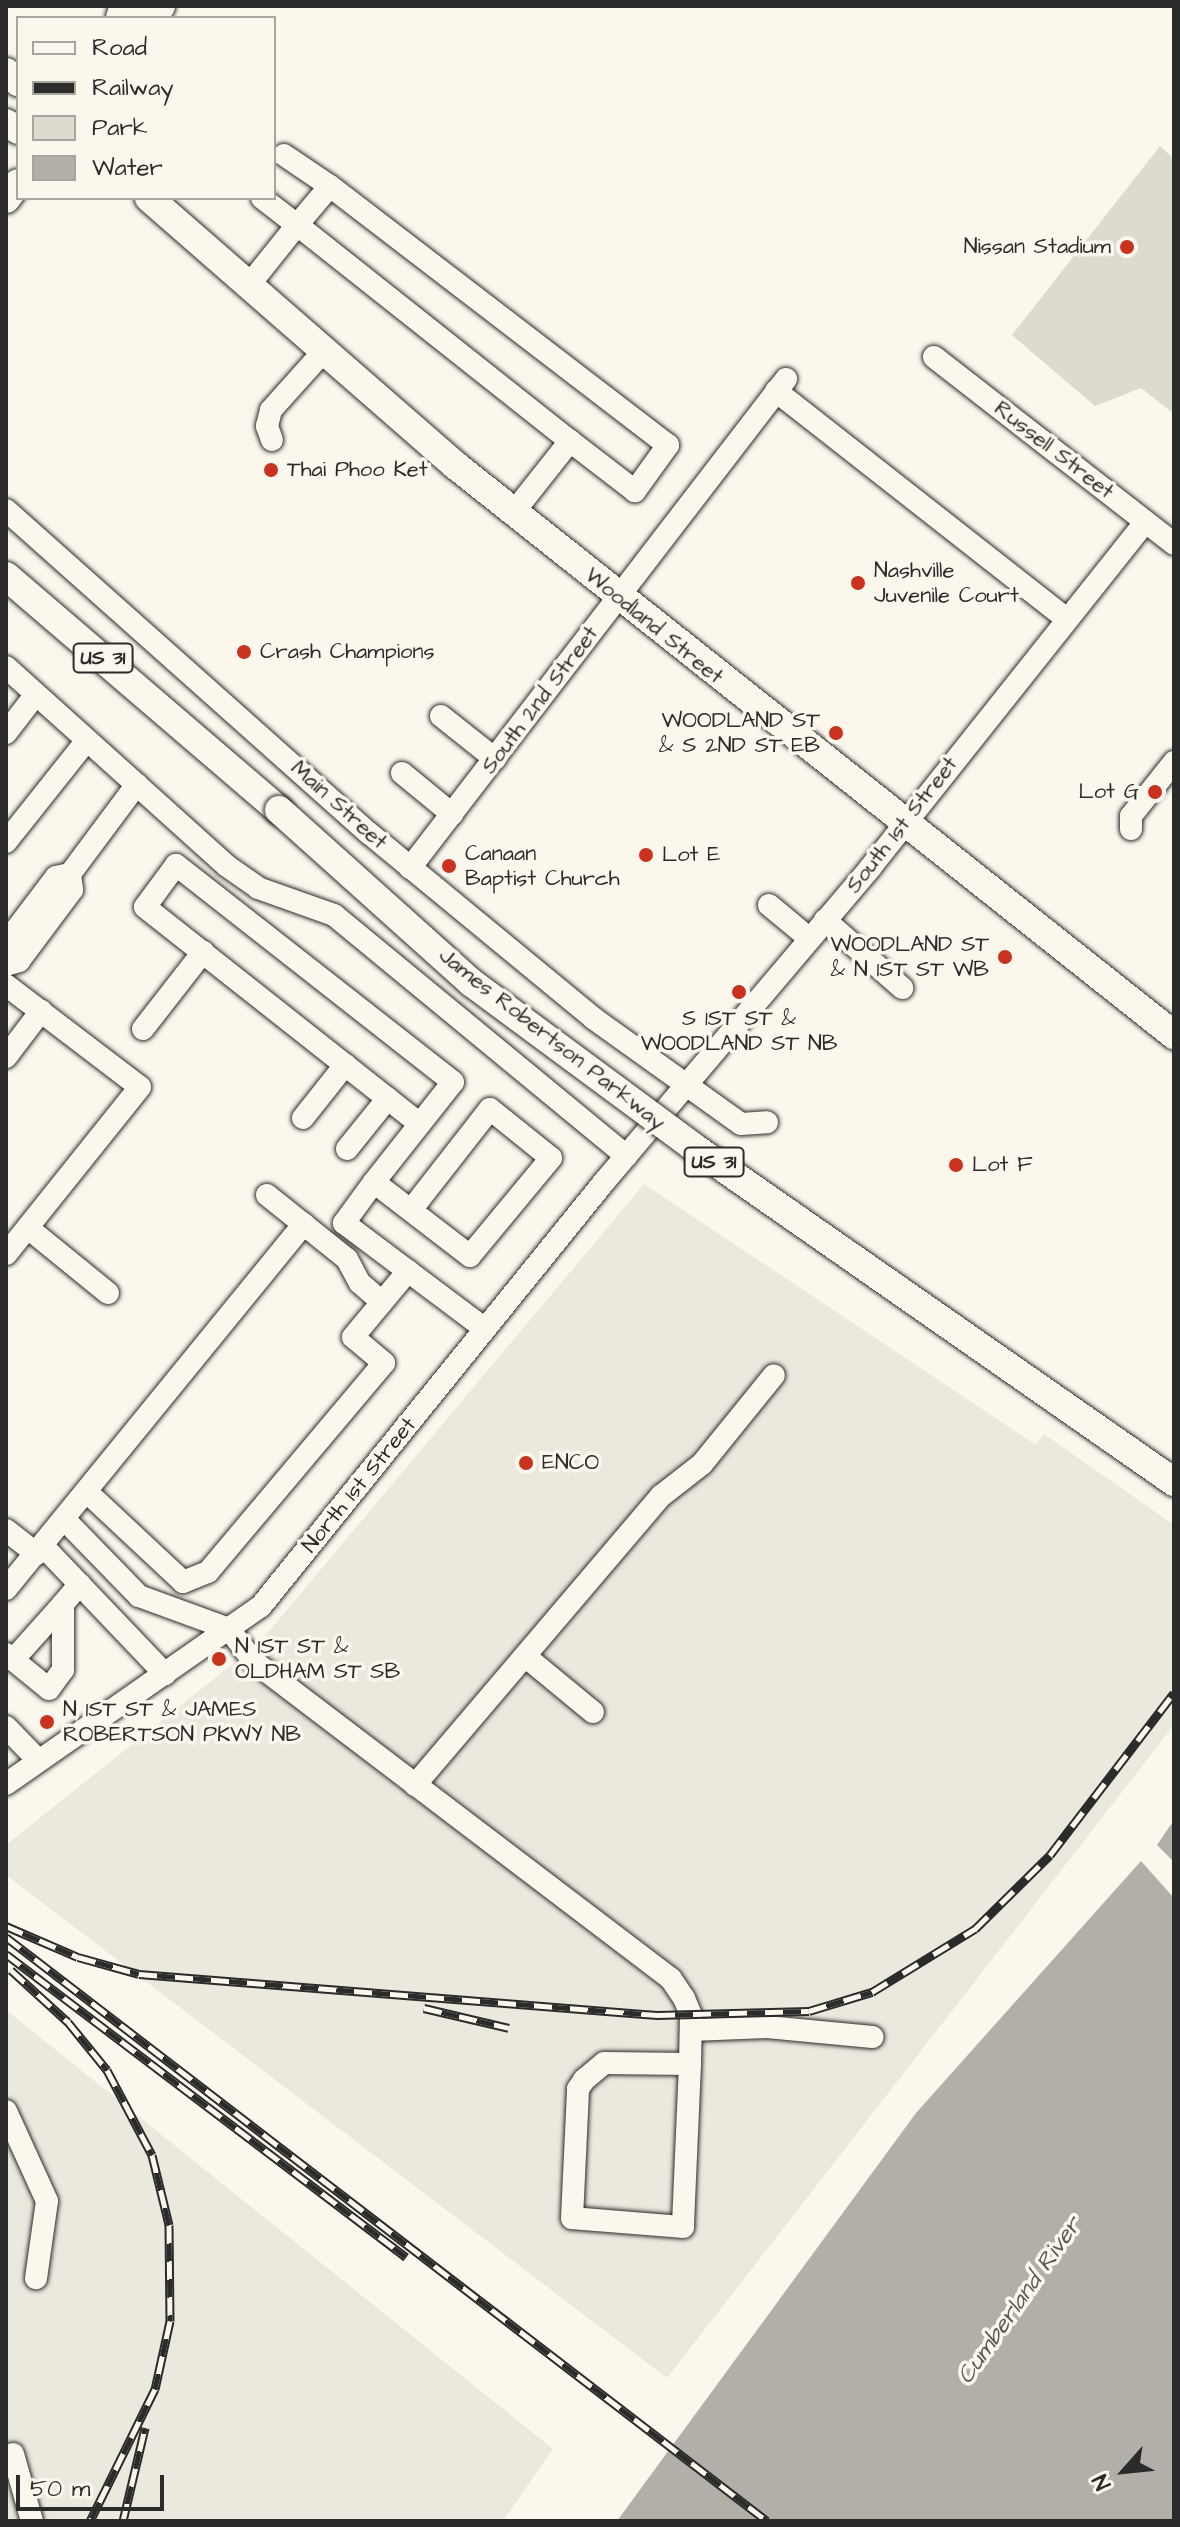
<!DOCTYPE html>
<html>
<head>
<meta charset="utf-8">
<style>
	body { margin:0 }
	#map { position:relative; width:1180px; height:2527px; overflow:hidden; background:#fbf7ec; font-family:"Architects Daughter",sans-serif }
	div>[style] { position:absolute }
	.built>* { inset:0; background:#ebe8de }
	.green>* { inset:0; background:#dddad0 }
	.water>* { inset:0; background:#b1afa7 }
	.roads { filter:drop-shadow(0 0 2px #2b2b2b) drop-shadow(0 0 2px #2b2b2b) }
	.minor>* { height:22px; margin:-11px; padding:0 11px; transform-origin:11px; border-radius:11px; background:#fbf7ec }
	.major>* { height:28px; margin:-14px; padding:0 14px; transform-origin:14px; border-radius:14px; background:#fbf7ec }
	.highway>* { height:34px; margin:-17px; padding:0 17px; transform-origin:17px; border-radius:17px; background:#fbf7ec }
	.rail>* { height:9px; margin-top:-4.5px; transform-origin:0; background:repeating-linear-gradient(90deg,#fbf7ec 0 18px,#2b2b2b 0 36px); box-sizing:border-box; border-block:2px solid #2b2b2b }
	.bridges { filter:drop-shadow(0 0 2px #2b2b2b) drop-shadow(0 0 2px #2b2b2b) }
	.major-bridge>* { height:28px; margin:-14px; padding:0 14px; transform-origin:14px; border-radius:14px; background:#fbf7ec }
	.dots>* { width:22px; height:22px; translate:-50% -50%; box-sizing:border-box; border:4px solid #fbf7ec; border-radius:50% }
	span { translate:-50% -50%; white-space:nowrap; text-align:center; line-height:1.15; -webkit-text-stroke:7px #fbf7ec; paint-order:stroke }
	.shield-label span { padding:2px 6px; background:#fbf7ec; border:2px solid; border-radius:6px; -webkit-text-stroke-width:0 }
	.shield-label { font-size:20px; color:#2b2b2b; font-weight:700 }
	.poi-label { font-size:22px; color:#2b2b2b }
	.right { translate:-100% -50%; text-align:right }
	.left { translate:0 -50%; text-align:left }
	.street-label { font-size:22px; color:#2b2b2b }
	.water-label { font-size:24px; color:#5a5956; font-style:italic }
	.frame { position:absolute; inset:0; border:8px solid #2b2b2b; pointer-events:none }
	.legend { position:absolute; left:16px; top:16px; width:260px; height:184px; box-sizing:border-box; background:#fbf7ec; border:2px solid #a8a59f; margin:0; padding:10px 14px; list-style:none; font-size:24px; color:#2b2b2b }
	.legend li { display:flex; align-items:center; gap:16px; height:40px }
	.legend b { width:40px; border:2px solid #a8a59f }
	.north { position:absolute; left:1084px; top:2431px; width:80px; height:80px; -webkit-text-stroke:6px #fbf7ec; paint-order:stroke; rotate:243deg; font-size:22px; font-weight:700; line-height:32px; text-align:center; color:#2b2b2b }
	.north::after { content:''; display:block; margin:auto; width:28px; height:36px; background:#2b2b2b; clip-path:polygon(50% 0,100% 100%,50% 72%,0 100%) }
	.scale { position:absolute; left:16px; top:2475px; width:148px; height:36px; box-sizing:border-box; border:4px solid #2b2b2b; border-top:0; padding-left:10px; font-size:24px; line-height:28px; white-space:nowrap; color:#2b2b2b; -webkit-text-stroke:6px #fbf7ec; paint-order:stroke }
</style>
</head>
<body>
<div id="map">
	<div class="built">
		<i style="clip-path:polygon(644px 1184px,1036px 1445px,1044px 1434px,1174px 1525px,1174px 1725px,667px 2378px,6px 1875px,6px 1845px,260px 1642px)"></i>
		<i style="clip-path:polygon(6px 2010px,553px 2449px,503px 2521px,6px 2521px)"></i>
	</div>
	<div class="green">
		<i style="clip-path:polygon(1160px 146px,1174px 159px,1174px 414px,1141px 388px,1095px 406px,1012px 335px)"></i>
	</div>
	<div class="water">
		<i style="clip-path:polygon(1174px 1820px,1174px 1862px,1157px 1845px)"></i>
		<i style="clip-path:polygon(1141px 1861px,1174px 1898px,1174px 2521px,617px 2521px,916px 2113px)"></i>
	</div>
	<div class="roads">
		<div class="minor">
			<i style="left:284px;top:155px;width:55px;rotate:34deg"></i>
			<i style="left:249px;top:285px;width:77px;rotate:-51.3deg"></i>
			<i style="left:297px;top:225px;width:44px;rotate:-142.4deg"></i>
			<i style="left:934px;top:357px;width:304px;rotate:37.9deg"></i>
			<i style="left:776px;top:391px;width:368px;rotate:38.1deg"></i>
			<i style="left:272px;top:440px;width:15px;rotate:-110deg"></i>
			<i style="left:267px;top:426px;width:16px;rotate:-76deg"></i>
			<i style="left:271px;top:410px;width:78px;rotate:-48.1deg"></i>
			<i style="left:6px;top:510px;width:487px;rotate:41.7deg"></i>
			<i style="left:370px;top:834px;width:289px;rotate:39.5deg"></i>
			<i style="left:593px;top:1018px;width:182px;rotate:35.6deg"></i>
			<i style="left:741px;top:1124px;width:26px;rotate:-4deg"></i>
			<i style="left:513px;top:513px;width:92px;rotate:-51.6deg"></i>
			<i style="left:570px;top:441px;width:348px;rotate:-141.6deg"></i>
			<i style="left:297px;top:225px;width:51px;rotate:-49.8deg"></i>
			<i style="left:330px;top:186px;width:426px;rotate:37.5deg"></i>
			<i style="left:668px;top:445px;width:57px;rotate:125.7deg"></i>
			<i style="left:635px;top:491px;width:82px;rotate:-142.4deg"></i>
			<i style="left:6px;top:667px;width:297px;rotate:42deg"></i>
			<i style="left:227px;top:866px;width:38px;rotate:35deg"></i>
			<i style="left:258px;top:888px;width:81px;rotate:19.6deg"></i>
			<i style="left:334px;top:915px;width:379px;rotate:39.5deg"></i>
			<i style="left:441px;top:716px;width:69px;rotate:38.5deg"></i>
			<i style="left:6px;top:733px;width:49px;rotate:-52.4deg"></i>
			<i style="left:402px;top:773px;width:65px;rotate:39.4deg"></i>
			<i style="left:1131px;top:829px;width:13px;rotate:-90deg"></i>
			<i style="left:1131px;top:816px;width:69px;rotate:-51.5deg"></i>
			<i style="left:6px;top:842px;width:130px;rotate:-51.5deg"></i>
			<i style="left:410px;top:868px;width:617px;rotate:-52.44deg"></i>
			<i style="left:769px;top:905px;width:53px;rotate:39.7deg"></i>
			<i style="left:825px;top:920px;width:103px;rotate:41.4deg"></i>
			<i style="left:6px;top:943px;width:83px;rotate:-52.9deg"></i>
			<i style="left:56px;top:877px;width:14px;rotate:-12deg"></i>
			<i style="left:70px;top:874px;width:112px;rotate:-53.3deg"></i>
			<i style="left:6px;top:965px;width:14px;rotate:-17deg"></i>
			<i style="left:19px;top:961px;width:89px;rotate:-53.3deg"></i>
			<i style="left:72px;top:890px;width:16px;rotate:-97deg"></i>
			<i style="left:6px;top:985px;width:168px;rotate:37.3deg"></i>
			<i style="left:140px;top:1087px;width:214px;rotate:128.7deg"></i>
			<i style="left:143px;top:1029px;width:98px;rotate:-52.1deg"></i>
			<i style="left:6px;top:1057px;width:58px;rotate:-52.7deg"></i>
			<i style="left:303px;top:1118px;width:68px;rotate:-51.6deg"></i>
			<i style="left:347px;top:1149px;width:65px;rotate:-51.2deg"></i>
			<i style="left:374px;top:1182px;width:127px;rotate:-51.7deg"></i>
			<i style="left:453px;top:1082px;width:352px;rotate:-141.9deg"></i>
			<i style="left:176px;top:865px;width:52px;rotate:126.4deg"></i>
			<i style="left:145px;top:907px;width:350px;rotate:38.3deg"></i>
			<i style="left:267px;top:1195px;width:102px;rotate:38.7deg"></i>
			<i style="left:347px;top:1259px;width:27px;rotate:62deg"></i>
			<i style="left:360px;top:1283px;width:29px;rotate:41deg"></i>
			<i style="left:411px;top:1210px;width:128px;rotate:-52deg"></i>
			<i style="left:490px;top:1109px;width:78px;rotate:38.8deg"></i>
			<i style="left:551px;top:1158px;width:127px;rotate:129.6deg"></i>
			<i style="left:470px;top:1256px;width:121px;rotate:-142.4deg"></i>
			<i style="left:374px;top:1182px;width:51px;rotate:126.2deg"></i>
			<i style="left:344px;top:1223px;width:176px;rotate:36.9deg"></i>
			<i style="left:28px;top:1228px;width:103px;rotate:39.1deg"></i>
			<i style="left:88px;top:1493px;width:130px;rotate:43.1deg"></i>
			<i style="left:183px;top:1582px;width:27px;rotate:-22deg"></i>
			<i style="left:208px;top:1572px;width:273px;rotate:-49.9deg"></i>
			<i style="left:384px;top:1363px;width:40px;rotate:-140deg"></i>
			<i style="left:353px;top:1337px;width:86px;rotate:-50.2deg"></i>
			<i style="left:66px;top:1521px;width:105px;rotate:45.8deg"></i>
			<i style="left:139px;top:1596px;width:96px;rotate:20.1deg"></i>
			<i style="left:229px;top:1629px;width:40px;rotate:53deg"></i>
			<i style="left:253px;top:1661px;width:525px;rotate:37.26deg"></i>
			<i style="left:671px;top:1979px;width:23px;rotate:56deg"></i>
			<i style="left:684px;top:1998px;width:18px;rotate:68deg"></i>
			<i style="left:691px;top:2015px;width:49px;rotate:91.2deg"></i>
			<i style="left:690px;top:2064px;width:163px;rotate:92.5deg"></i>
			<i style="left:683px;top:2227px;width:111px;rotate:-175.4deg"></i>
			<i style="left:572px;top:2218px;width:129px;rotate:-87.3deg"></i>
			<i style="left:578px;top:2089px;width:11px;rotate:-56deg"></i>
			<i style="left:584px;top:2080px;width:26px;rotate:-40deg"></i>
			<i style="left:604px;top:2063px;width:86px;rotate:0.7deg"></i>
			<i style="left:6px;top:1530px;width:39px;rotate:38deg"></i>
			<i style="left:43px;top:1546px;width:177px;rotate:46.4deg"></i>
			<i style="left:6px;top:1589px;width:471px;rotate:-50.8deg"></i>
			<i style="left:6px;top:1654px;width:55px;rotate:39.1deg"></i>
			<i style="left:49px;top:1689px;width:24px;rotate:-54deg"></i>
			<i style="left:63px;top:1670px;width:66px;rotate:-90deg"></i>
			<i style="left:63px;top:1604px;width:26px;rotate:-50deg"></i>
			<i style="left:525px;top:1656px;width:88px;rotate:39.5deg"></i>
			<i style="left:13px;top:1660px;width:75px;rotate:-48.2deg"></i>
			<i style="left:6px;top:1727px;width:47px;rotate:45.9deg"></i>
			<i style="left:6px;top:1784px;width:311px;rotate:-34.9deg"></i>
			<i style="left:261px;top:1606px;width:545px;rotate:-51.03deg"></i>
			<i style="left:604px;top:1182px;width:412px;rotate:-49.7deg"></i>
			<i style="left:870px;top:868px;width:442px;rotate:-51.5deg"></i>
			<i style="left:415px;top:1785px;width:380px;rotate:-49.6deg"></i>
			<i style="left:661px;top:1496px;width:52px;rotate:-38deg"></i>
			<i style="left:702px;top:1464px;width:114px;rotate:-51deg"></i>
			<i style="left:691px;top:2030px;width:76px;rotate:-2.3deg"></i>
			<i style="left:767px;top:2027px;width:106px;rotate:5.4deg"></i>
			<i style="left:6px;top:2111px;width:99px;rotate:65.5deg"></i>
			<i style="left:47px;top:2201px;width:78px;rotate:98.1deg"></i>
			<i style="left:13px;top:2454px;width:70px;rotate:74.2deg"></i>
		</div>
		<div class="major">
			<i style="left:152px;top:18px;width:15px;rotate:-53deg"></i>
			<i style="left:6px;top:72px;width:16px;rotate:40deg"></i>
			<i style="left:6px;top:123px;width:14px;rotate:30deg"></i>
			<i style="left:149px;top:198px;width:406px;rotate:41.1deg"></i>
			<i style="left:455px;top:465px;width:918px;rotate:38.41deg"></i>
			<i style="left:6px;top:199px;width:20px;rotate:-53deg"></i>
			<i style="left:6px;top:576px;width:360px;rotate:40.6deg"></i>
		</div>
		<div class="highway">
			<i style="left:123px;top:18px;width:13px;rotate:-72deg"></i>
		</div>
	</div>
	<div class="rail">
		<i style="left:6px;top:1926px;width:78px;rotate:23.3deg"></i>
		<i style="left:78px;top:1957px;width:63px;rotate:15.6deg"></i>
		<i style="left:139px;top:1974px;width:520px;rotate:4.53deg"></i>
		<i style="left:657px;top:2015px;width:152px;rotate:-1.5deg"></i>
		<i style="left:809px;top:2011px;width:66px;rotate:-16.8deg"></i>
		<i style="left:872px;top:1992px;width:121px;rotate:-31.5deg"></i>
		<i style="left:975px;top:1929px;width:105px;rotate:-44.6deg"></i>
		<i style="left:1050px;top:1855px;width:204px;rotate:-52.6deg"></i>
		<i style="left:6px;top:1937px;width:959px;rotate:37.5deg"></i>
		<i style="left:6px;top:1954px;width:502px;rotate:37.14deg"></i>
		<i style="left:11px;top:1970px;width:77px;rotate:42.4deg"></i>
		<i style="left:68px;top:2022px;width:62px;rotate:50.9deg"></i>
		<i style="left:107px;top:2070px;width:96px;rotate:62.1deg"></i>
		<i style="left:152px;top:2155px;width:72px;rotate:76.3deg"></i>
		<i style="left:169px;top:2225px;width:96px;rotate:89.4deg"></i>
		<i style="left:170px;top:2321px;width:70px;rotate:102.4deg"></i>
		<i style="left:155px;top:2389px;width:147px;rotate:116.2deg"></i>
		<i style="left:424px;top:2008px;width:87px;rotate:13.2deg"></i>
		<i style="left:123px;top:2521px;width:96px;rotate:-76.7deg"></i>
	</div>
	<div class="bridges">
		<div class="major-bridge">
			<i style="left:279px;top:810px;width:259px;rotate:41.9deg"></i>
			<i style="left:472px;top:983px;width:274px;rotate:36.5deg"></i>
			<i style="left:692px;top:1146px;width:588px;rotate:34.88deg"></i>
		</div>
	</div>
	<div class="dots">
		<i style="left:1127px;top:247px;background:#c8321e"></i>
		<i style="left:271px;top:470px;background:#c8321e"></i>
		<i style="left:858px;top:583px;background:#c8321e"></i>
		<i style="left:244px;top:652px;background:#c8321e"></i>
		<i style="left:836px;top:733px;background:#c8321e"></i>
		<i style="left:1155px;top:792px;background:#c8321e"></i>
		<i style="left:646px;top:855px;background:#c8321e"></i>
		<i style="left:449px;top:866px;background:#c8321e"></i>
		<i style="left:1005px;top:957px;background:#c8321e"></i>
		<i style="left:739px;top:992px;background:#c8321e"></i>
		<i style="left:956px;top:1165px;background:#c8321e"></i>
		<i style="left:526px;top:1463px;background:#c8321e"></i>
		<i style="left:219px;top:1659px;background:#c8321e"></i>
		<i style="left:47px;top:1722px;background:#c8321e"></i>
	</div>
	<div class="shield-label">
		<span style="left:103px;top:658px">US 31</span>
		<span style="left:714px;top:1162px">US 31</span>
	</div>
	<div class="poi-label">
		<span class="right" style="left:1111px;top:247px">Nissan Stadium</span>
		<span class="left" style="left:287px;top:470px">Thai Phoo Ket</span>
		<span class="left" style="left:874px;top:583px">Nashville<br>Juvenile Court</span>
		<span class="left" style="left:260px;top:652px">Crash Champions</span>
		<span class="right" style="left:820px;top:733px">WOODLAND ST<br>&amp; S 2ND ST EB</span>
		<span class="right" style="left:1139px;top:792px">Lot G</span>
		<span class="left" style="left:465px;top:866px">Canaan<br>Baptist Church</span>
		<span class="left" style="left:662px;top:855px">Lot E</span>
		<span class="right" style="left:989px;top:957px">WOODLAND ST<br>&amp; N 1ST ST WB</span>
		<span style="left:739px;top:1031px">S 1ST ST &amp;<br>WOODLAND ST NB</span>
		<span class="left" style="left:972px;top:1165px">Lot F</span>
		<span class="left" style="left:542px;top:1463px">ENCO</span>
		<span class="left" style="left:235px;top:1659px">N 1ST ST &amp;<br>OLDHAM ST SB</span>
		<span class="left" style="left:63px;top:1722px">N 1ST ST &amp; JAMES<br>ROBERTSON PKWY NB</span>
	</div>
	<div class="street-label">
		<span style="left:1054px;top:450px;rotate:38deg">Russell Street</span>
		<span style="left:654px;top:626px;rotate:39deg">Woodland Street</span>
		<span style="left:540px;top:700px;rotate:-53deg">South 2nd Street</span>
		<span style="left:339px;top:805px;rotate:42deg">Main Street</span>
		<span style="left:902px;top:825px;rotate:-52deg">South 1st Street</span>
		<span style="left:552px;top:1039px;rotate:38deg">James Robertson Parkway</span>
		<span style="left:359px;top:1485px;rotate:-51deg">North 1st Street</span>
	</div>
	<div class="water-label">
		<span style="left:1020px;top:2301px;rotate:-55deg">Cumberland River</span>
	</div>
	<div class="frame"></div>
	<ul class="legend">
	<li><b style="height:10px;background:#fbf7ec"></b>Road</li>
	<li><b style="height:10px;background:#2b2b2b"></b>Railway</li>
	<li><b style="height:22px;background:#dddad0"></b>Park</li>
	<li><b style="height:22px;background:#b1afa7"></b>Water</li>
	</ul>
	<div class="north">N</div>
	<div class="scale">50 m</div>
</div>
</body>
</html>
